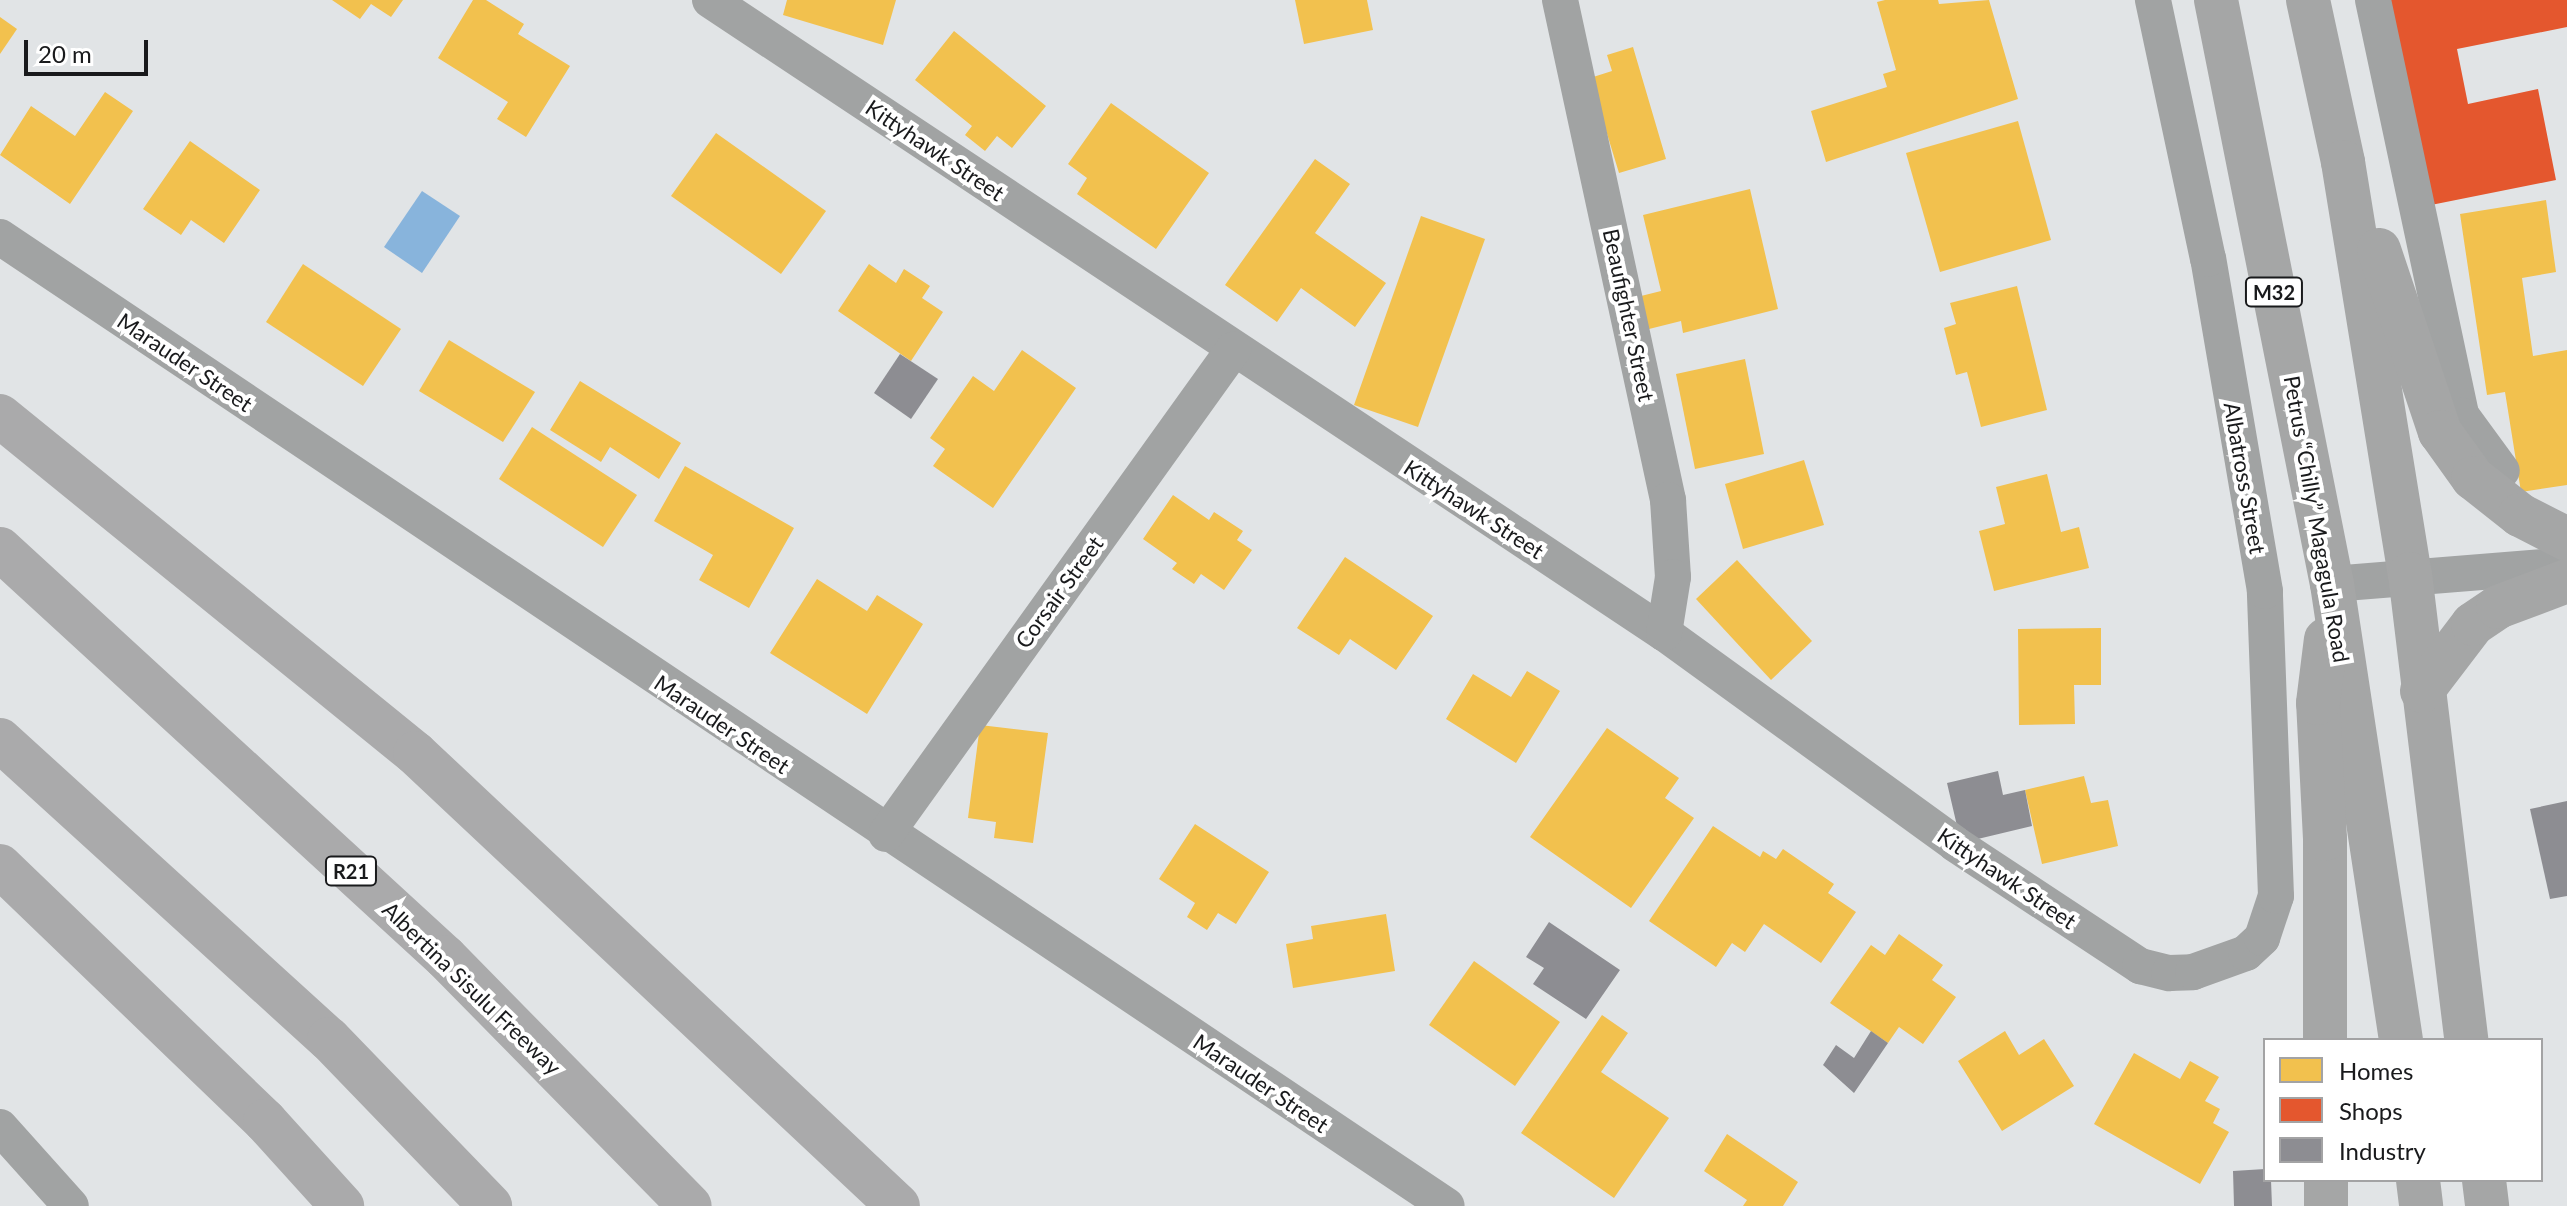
<!DOCTYPE html>
<html>
<head>
<meta charset="utf-8">
<style>
	body { margin:0 }
	#map { position:relative; width:2567px; height:1206px; overflow:hidden; background:#e1e4e6; font-family:Lato,sans-serif }
	div>[style] { position:absolute }
	.water>* { inset:0; background:#88b4dc }
	.homes>* { inset:0; background:#f2c14e }
	.shops>* { inset:0; background:#e4572e }
	.industry>* { inset:0; background:#8d8d92 }
	.street>* { height:36px; margin:-18px; padding:0 18px; transform-origin:18px; border-radius:18px; background:#a1a3a3 }
	.primary>* { height:44px; margin:-22px; padding:0 22px; transform-origin:22px; border-radius:22px; background:#a5a6a6 }
	.highway>* { height:44px; margin:-22px; padding:0 22px; transform-origin:22px; border-radius:22px; background:#aaaaab }
	span { translate:-50% -50%; white-space:nowrap; text-align:center; line-height:1.15; -webkit-text-stroke:8px #fff; paint-order:stroke }
	.shield-label span { padding:2px 6px; background:#fff; border:2px solid; border-radius:6px; -webkit-text-stroke-width:0 }
	.shield-label { font-size:20px; color:#191a1c; font-weight:700 }
	.street-label { font-size:22px; color:#191a1c }
	.legend { position:absolute; left:2263px; top:1038px; width:280px; height:144px; box-sizing:border-box; background:#fff; border:2px solid #a3a3a4; margin:0; padding:10px 14px; list-style:none; font-size:24px; color:#191a1c }
	.legend li { display:flex; align-items:center; gap:16px; height:40px }
	.legend b { width:40px; border:2px solid #a3a3a4 }
	.scale { position:absolute; left:24px; top:40px; width:124px; height:36px; box-sizing:border-box; border:4px solid #191a1c; border-top:0; padding-left:10px; font-size:24px; line-height:28px; white-space:nowrap; color:#191a1c; -webkit-text-stroke:6px #fff; paint-order:stroke }
</style>
</head>
<body>
<div id="map">
	<div class="water">
		<i style="clip-path:polygon(422px 191px,460px 216px,422px 273px,384px 247px)"></i>
	</div>
	<div class="homes">
		<i style="clip-path:polygon(332px 0,403px 0,391px 17px,371px 4px,360px 19px)"></i>
		<i style="clip-path:polygon(473px 0,486px 0,524px 24px,518px 34px,570px 66px,526px 137px,497px 119px,508px 102px,438px 58px)"></i>
		<i style="clip-path:polygon(787px 0,896px 0,883px 45px,783px 15px)"></i>
		<i style="clip-path:polygon(1295px 0,1367px 0,1373px 30px,1304px 44px)"></i>
		<i style="clip-path:polygon(1885px 0,1938px 0,1939px 4px,1989px 0,2018px 99px,1826px 162px,1811px 111px,1887px 87px,1883px 74px,1896px 70px,1877px 2px)"></i>
		<i style="clip-path:polygon(0 17px,17px 29px,0 54px)"></i>
		<i style="clip-path:polygon(954px 31px,1046px 106px,1012px 148px,997px 136px,985px 151px,965px 135px,972px 126px,915px 80px)"></i>
		<i style="clip-path:polygon(1633px 47px,1666px 159px,1619px 173px,1590px 78px,1612px 71px,1607px 55px)"></i>
		<i style="clip-path:polygon(105px 92px,133px 111px,70px 204px,0 155px,31px 106px,75px 136px)"></i>
		<i style="clip-path:polygon(1111px 103px,1209px 173px,1156px 249px,1077px 194px,1087px 178px,1068px 164px)"></i>
		<i style="clip-path:polygon(2018px 121px,2051px 240px,1940px 272px,1906px 153px)"></i>
		<i style="clip-path:polygon(716px 133px,826px 211px,781px 274px,671px 196px)"></i>
		<i style="clip-path:polygon(190px 141px,260px 190px,224px 243px,191px 220px,181px 235px,143px 209px)"></i>
		<i style="clip-path:polygon(1315px 159px,1350px 184px,1315px 233px,1386px 283px,1355px 327px,1301px 288px,1277px 322px,1225px 285px)"></i>
		<i style="clip-path:polygon(1750px 189px,1778px 309px,1683px 333px,1681px 321px,1645px 330px,1637px 297px,1661px 291px,1643px 215px)"></i>
		<i style="clip-path:polygon(2546px 200px,2556px 272px,2522px 278px,2533px 356px,2567px 350px,2567px 485px,2521px 492px,2505px 392px,2487px 395px,2460px 214px)"></i>
		<i style="clip-path:polygon(1421px 216px,1485px 239px,1418px 427px,1354px 405px)"></i>
		<i style="clip-path:polygon(303px 264px,401px 329px,363px 386px,266px 322px)"></i>
		<i style="clip-path:polygon(869px 264px,896px 283px,904px 269px,930px 286px,922px 298px,943px 312px,911px 361px,838px 311px)"></i>
		<i style="clip-path:polygon(2017px 286px,2047px 410px,1981px 427px,1967px 372px,1956px 375px,1944px 328px,1956px 324px,1950px 303px)"></i>
		<i style="clip-path:polygon(449px 340px,535px 392px,503px 442px,419px 391px)"></i>
		<i style="clip-path:polygon(1022px 350px,1076px 388px,993px 508px,933px 466px,945px 449px,930px 438px,973px 376px,994px 391px)"></i>
		<i style="clip-path:polygon(1745px 359px,1764px 454px,1695px 469px,1676px 374px)"></i>
		<i style="clip-path:polygon(580px 381px,681px 443px,659px 479px,610px 447px,601px 462px,550px 430px)"></i>
		<i style="clip-path:polygon(532px 427px,637px 495px,603px 547px,499px 479px)"></i>
		<i style="clip-path:polygon(1804px 460px,1824px 525px,1743px 549px,1725px 484px)"></i>
		<i style="clip-path:polygon(685px 466px,794px 528px,749px 608px,699px 580px,713px 555px,654px 521px)"></i>
		<i style="clip-path:polygon(2047px 474px,2061px 532px,2079px 527px,2089px 568px,1994px 591px,1979px 531px,2005px 524px,1996px 487px)"></i>
		<i style="clip-path:polygon(1173px 495px,1209px 520px,1214px 512px,1243px 531px,1237px 540px,1252px 550px,1224px 590px,1201px 574px,1194px 584px,1172px 569px,1177px 563px,1143px 539px)"></i>
		<i style="clip-path:polygon(1345px 557px,1433px 616px,1396px 670px,1350px 639px,1339px 655px,1297px 628px)"></i>
		<i style="clip-path:polygon(1737px 560px,1812px 641px,1771px 680px,1696px 599px)"></i>
		<i style="clip-path:polygon(817px 579px,867px 611px,877px 595px,923px 624px,867px 714px,770px 653px)"></i>
		<i style="clip-path:polygon(2101px 628px,2101px 685px,2074px 685px,2075px 724px,2019px 725px,2018px 629px)"></i>
		<i style="clip-path:polygon(1527px 671px,1560px 691px,1516px 763px,1446px 719px,1473px 674px,1511px 697px)"></i>
		<i style="clip-path:polygon(980px 725px,1048px 733px,1033px 843px,994px 838px,996px 822px,968px 818px)"></i>
		<i style="clip-path:polygon(1607px 728px,1679px 778px,1665px 798px,1694px 818px,1631px 908px,1530px 837px)"></i>
		<i style="clip-path:polygon(2084px 776px,2091px 803px,2108px 800px,2118px 846px,2042px 864px,2025px 790px)"></i>
		<i style="clip-path:polygon(1195px 824px,1269px 872px,1236px 924px,1218px 913px,1207px 930px,1187px 917px,1195px 903px,1159px 879px)"></i>
		<i style="clip-path:polygon(1713px 826px,1760px 857px,1763px 851px,1776px 859px,1783px 849px,1834px 884px,1828px 893px,1856px 912px,1821px 963px,1764px 924px,1745px 952px,1732px 943px,1716px 967px,1649px 921px)"></i>
		<i style="clip-path:polygon(1386px 914px,1395px 971px,1293px 988px,1286px 944px,1313px 939px,1311px 926px)"></i>
		<i style="clip-path:polygon(1899px 934px,1943px 965px,1932px 980px,1956px 997px,1923px 1044px,1899px 1027px,1888px 1043px,1830px 1003px,1871px 945px,1885px 955px)"></i>
		<i style="clip-path:polygon(1474px 961px,1560px 1022px,1515px 1086px,1429px 1025px)"></i>
		<i style="clip-path:polygon(1602px 1015px,1628px 1033px,1601px 1072px,1669px 1118px,1614px 1198px,1521px 1133px)"></i>
		<i style="clip-path:polygon(2005px 1031px,2019px 1055px,2044px 1039px,2074px 1086px,2002px 1131px,1958px 1061px)"></i>
		<i style="clip-path:polygon(2134px 1053px,2180px 1079px,2190px 1061px,2219px 1077px,2205px 1101px,2220px 1109px,2213px 1123px,2229px 1132px,2200px 1184px,2094px 1124px)"></i>
		<i style="clip-path:polygon(1727px 1134px,1798px 1182px,1783px 1206px,1743px 1206px,1747px 1200px,1704px 1171px)"></i>
	</div>
	<div class="shops">
		<i style="clip-path:polygon(2380px 0,2567px 0,2567px 27px,2457px 49px,2468px 104px,2538px 89px,2556px 180px,2421px 207px)"></i>
	</div>
	<div class="industry">
		<i style="clip-path:polygon(900px 354px,938px 379px,911px 419px,874px 393px)"></i>
		<i style="clip-path:polygon(1998px 771px,2003px 795px,2025px 790px,2032px 826px,1961px 843px,1947px 783px)"></i>
		<i style="clip-path:polygon(2567px 801px,2567px 896px,2550px 899px,2530px 809px)"></i>
		<i style="clip-path:polygon(1549px 922px,1620px 970px,1586px 1019px,1533px 984px,1544px 968px,1526px 957px)"></i>
		<i style="clip-path:polygon(1871px 1031px,1888px 1043px,1854px 1093px,1823px 1065px,1836px 1045px,1854px 1058px)"></i>
		<i style="clip-path:polygon(2265px 1169px,2265px 1180px,2271px 1180px,2272px 1206px,2234px 1206px,2233px 1171px)"></i>
	</div>
	<div class="street">
		<i style="left:710px;top:0;width:1145px;rotate:33.57deg"></i>
		<i style="left:1664px;top:633px;width:359px;rotate:35.9deg"></i>
		<i style="left:1955px;top:844px;width:222px;rotate:33.4deg"></i>
		<i style="left:2140px;top:966px;width:30px;rotate:14deg"></i>
		<i style="left:2169px;top:973px;width:24px;rotate:-2deg"></i>
		<i style="left:2193px;top:972px;width:56px;rotate:-19.7deg"></i>
		<i style="left:2246px;top:953px;width:22px;rotate:-43deg"></i>
		<i style="left:2262px;top:938px;width:44px;rotate:-71.6deg"></i>
		<i style="left:2276px;top:896px;width:305px;rotate:-92.1deg"></i>
		<i style="left:2265px;top:591px;width:337px;rotate:-99.7deg"></i>
		<i style="left:2208px;top:259px;width:265px;rotate:-102deg"></i>
		<i style="left:1560px;top:0;width:512px;rotate:77.81deg"></i>
		<i style="left:1668px;top:500px;width:77px;rotate:86.3deg"></i>
		<i style="left:1673px;top:577px;width:57px;rotate:99.1deg"></i>
		<i style="left:2373px;top:0;width:424px;rotate:78deg"></i>
		<i style="left:2461px;top:415px;width:69px;rotate:53.8deg"></i>
		<i style="left:0;top:237px;width:1741px;rotate:33.81deg"></i>
		<i style="left:2332px;top:584px;width:236px;rotate:-4.6deg"></i>
		<i style="left:886px;top:834px;width:596px;rotate:-54.36deg"></i>
		<i style="left:0;top:1127px;width:106px;rotate:48.1deg"></i>
	</div>
	<div class="primary">
		<i style="left:2216px;top:0;width:595px;rotate:78.77deg"></i>
		<i style="left:2332px;top:584px;width:461px;rotate:81.4deg"></i>
		<i style="left:2308px;top:0;width:166px;rotate:77.8deg"></i>
		<i style="left:2343px;top:162px;width:417px;rotate:80.8deg"></i>
		<i style="left:2410px;top:574px;width:469px;rotate:83.1deg"></i>
		<i style="left:2379px;top:250px;width:192px;rotate:71.5deg"></i>
		<i style="left:2440px;top:432px;width:57px;rotate:54.3deg"></i>
		<i style="left:2473px;top:478px;width:60px;rotate:38.2deg"></i>
		<i style="left:2520px;top:515px;width:53px;rotate:27.1deg"></i>
		<i style="left:2422px;top:691px;width:84px;rotate:-52.7deg"></i>
		<i style="left:2473px;top:624px;width:30px;rotate:-34deg"></i>
		<i style="left:2498px;top:607px;width:74px;rotate:-20.6deg"></i>
		<i style="left:2325px;top:1040px;width:201px;rotate:-90deg"></i>
		<i style="left:2325px;top:839px;width:136px;rotate:-92.9deg"></i>
		<i style="left:2318px;top:703px;width:64px;rotate:-82.9deg"></i>
		<i style="left:2326px;top:1180px;width:26px;rotate:90deg"></i>
		<i style="left:2418px;top:1180px;width:26px;rotate:83deg"></i>
		<i style="left:2484px;top:1180px;width:26px;rotate:83deg"></i>
	</div>
	<div class="highway">
		<i style="left:0;top:416px;width:535px;rotate:39.08deg"></i>
		<i style="left:415px;top:753px;width:662px;rotate:43.16deg"></i>
		<i style="left:0;top:549px;width:604px;rotate:42.52deg"></i>
		<i style="left:445px;top:957px;width:349px;rotate:45.5deg"></i>
		<i style="left:0;top:740px;width:445px;rotate:42.3deg"></i>
		<i style="left:329px;top:1039px;width:232px;rotate:46deg"></i>
		<i style="left:0;top:866px;width:368px;rotate:43.9deg"></i>
		<i style="left:265px;top:1121px;width:115px;rotate:47.8deg"></i>
	</div>
	<div class="shield-label">
		<span style="left:2274px;top:292px">M32</span>
		<span style="left:351px;top:871px">R21</span>
	</div>
	<div class="street-label">
		<span style="left:935px;top:150px;rotate:34deg">Kittyhawk Street</span>
		<span style="left:1629px;top:315px;rotate:78deg">Beaufighter Street</span>
		<span style="left:185px;top:362px;rotate:34deg">Marauder Street</span>
		<span style="left:2245px;top:478px;rotate:80deg">Albatross Street</span>
		<span style="left:1474px;top:509px;rotate:33deg">Kittyhawk Street</span>
		<span style="left:2317px;top:519px;rotate:80deg">Petrus “Chilly” Magagula Road</span>
		<span style="left:1059px;top:592px;rotate:-54deg">Corsair Street</span>
		<span style="left:722px;top:724px;rotate:34deg">Marauder Street</span>
		<span style="left:2007px;top:878px;rotate:34deg">Kittyhawk Street</span>
		<span style="left:472px;top:988px;rotate:44deg">Albertina Sisulu Freeway</span>
		<span style="left:1261px;top:1083px;rotate:34deg">Marauder Street</span>
	</div>
	<ul class="legend">
	<li><b style="height:22px;background:#f2c14e"></b>Homes</li>
	<li><b style="height:22px;background:#e4572e"></b>Shops</li>
	<li><b style="height:22px;background:#8d8d92"></b>Industry</li>
	</ul>
	<div class="scale">20 m</div>
</div>
</body>
</html>
